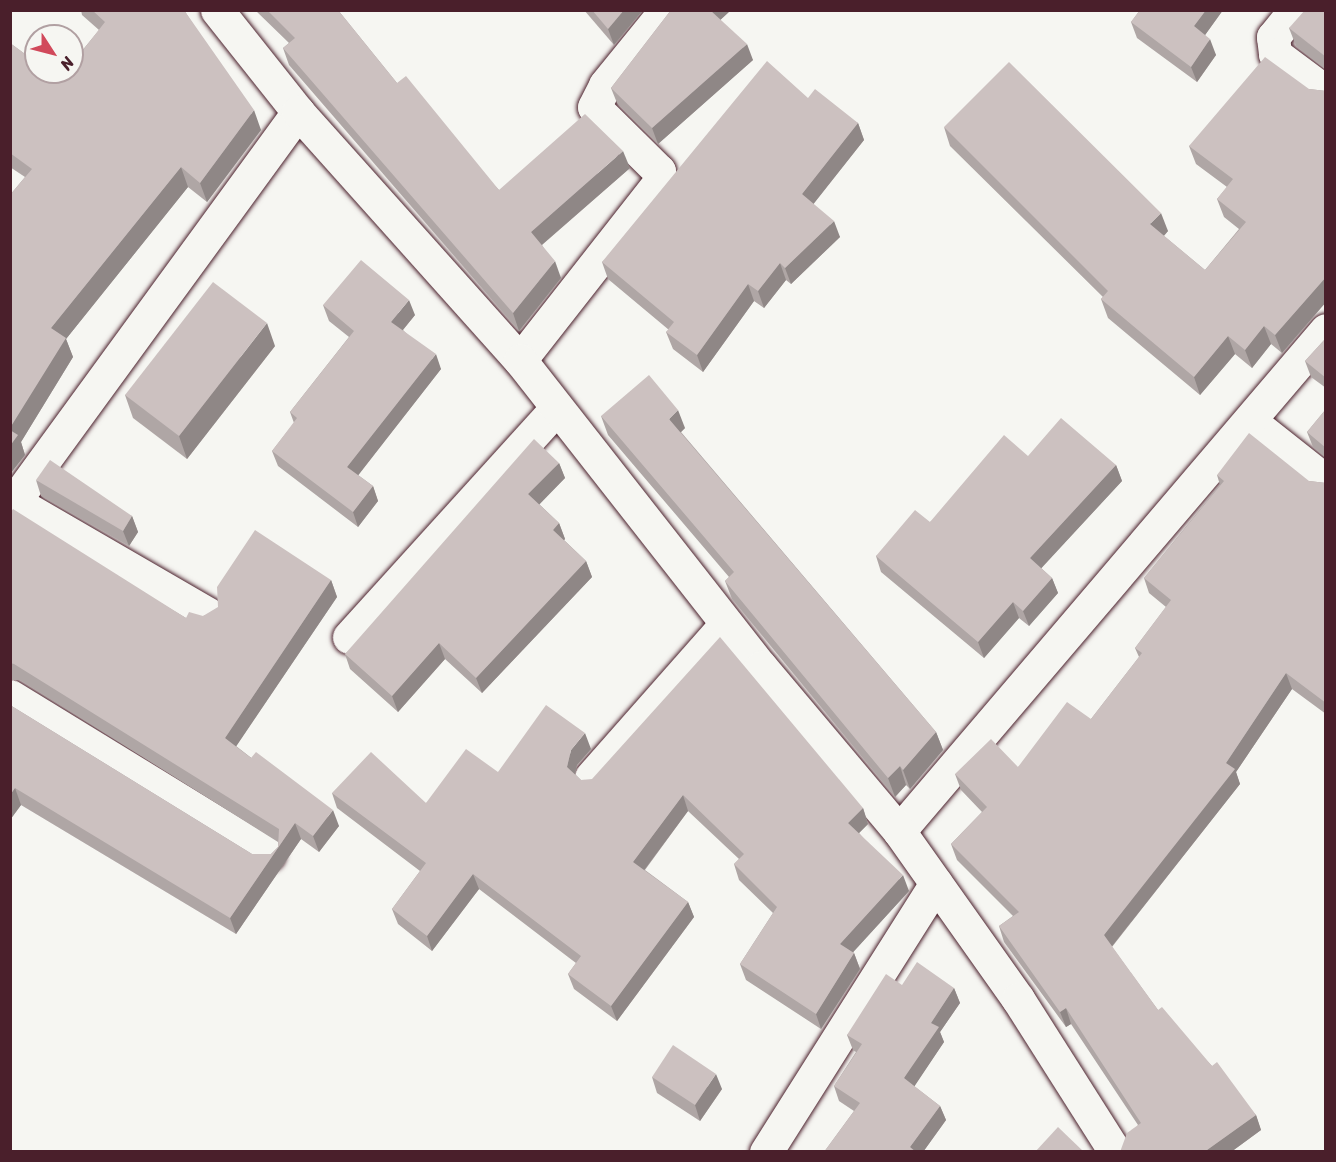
<!DOCTYPE html>
<html>
<head>
<meta charset="utf-8">
<style>
	body { margin:0 }
	#map { position:relative; width:1336px; height:1162px; overflow:hidden; background:#f6f6f2; font-family:Sriracha,sans-serif }
	div>[style] { position:absolute }
	.roads { filter:drop-shadow(0 0 2px #4a1f2b) drop-shadow(0 0 2px #4a1f2b) }
	.street>* { height:33px; margin:-16.5px; padding:0 16.5px; transform-origin:16.5px; border-radius:16.5px; background:#f6f6f2 }
	.secondary>* { height:33px; margin:-16.5px; padding:0 16.5px; transform-origin:16.5px; border-radius:16.5px; background:#f6f6f2 }
	.wall>* { inset:0; background:#afa6a5 }
	.shaded-wall>* { inset:0; background:#8f8786 }
	.building>* { inset:0; background:#ccc1c0 }
	span { translate:-50% -50%; white-space:nowrap; text-align:center; line-height:1.15; -webkit-text-stroke:4.5px #f6f6f2; paint-order:stroke }
	.frame { position:absolute; inset:0; border:12px solid #4a1f2b; pointer-events:none }
	.north { position:absolute; left:24px; top:24px; width:60px; height:60px; box-sizing:border-box; background:#f6f6f2; border:2px solid #b1a0a2; border-radius:50%; rotate:126deg; font-size:16px; font-weight:700; line-height:24px; text-align:center; color:#4a1f2b }
	.north::after { content:''; display:block; margin:auto; width:21px; height:27px; background:#d1495b; clip-path:polygon(50% 0,100% 100%,50% 72%,0 100%) }
</style>
</head>
<body>
<div id="map">
	<div class="roads">
		<div class="street">
			<i style="left:1295px;top:10px;width:35px;rotate:129deg"></i>
			<i style="left:1273px;top:37px;width:17px;rotate:83deg"></i>
			<i style="left:1275px;top:54px;width:64px;rotate:36.7deg"></i>
			<i style="left:520px;top:360px;width:225px;rotate:-51.9deg"></i>
			<i style="left:659px;top:183px;width:12px;rotate:-90deg"></i>
			<i style="left:659px;top:171px;width:91px;rotate:-135.4deg"></i>
			<i style="left:594px;top:107px;width:25px;rotate:-63deg"></i>
			<i style="left:605px;top:85px;width:97px;rotate:-50.9deg"></i>
			<i style="left:1250px;top:421px;width:97px;rotate:38.3deg"></i>
			<i style="left:15px;top:502px;width:223px;rotate:30.1deg"></i>
			<i style="left:10px;top:507px;width:489px;rotate:-53.9deg"></i>
			<i style="left:349px;top:637px;width:308px;rotate:-47.8deg"></i>
			<i style="left:10px;top:696px;width:303px;rotate:31.5deg"></i>
			<i style="left:591px;top:777px;width:204px;rotate:-48.6deg"></i>
			<i style="left:899px;top:831px;width:658px;rotate:-49.56deg"></i>
		</div>
		<div class="secondary">
			<i style="left:217px;top:10px;width:130px;rotate:51.5deg"></i>
			<i style="left:298px;top:112px;width:333px;rotate:48.2deg"></i>
			<i style="left:520px;top:360px;width:390px;rotate:51.9deg"></i>
			<i style="left:761px;top:667px;width:214px;rotate:49.9deg"></i>
			<i style="left:899px;top:831px;width:206px;rotate:54.7deg"></i>
			<i style="left:1018px;top:999px;width:181px;rotate:57.6deg"></i>
			<i style="left:766px;top:1152px;width:318px;rotate:-57.7deg"></i>
		</div>
	</div>
	<div class="wall">
		<i style="clip-path:polygon(81px 10px,184px 10px,261px 130px,207px 202px,188px 187px,66px 339px,73px 357px,21px 442px,25px 455px,10px 474px,10px 195px,25px 177px,10px 167px,10px 43px,59px 79px,99px 30px,82px 15px)"></i>
		<i style="clip-path:polygon(255px 10px,338px 10px,397px 83px,499px 190px,630px 168px,542px 245px,561px 278px,519px 331px,289px 65px,283px 48px,289px 43px)"></i>
		<i style="clip-path:polygon(584px 10px,643px 10px,614px 45px)"></i>
		<i style="clip-path:polygon(671px 10px,731px 10px,720px 20px,753px 60px,658px 144px,617px 103px,611px 88px)"></i>
		<i style="clip-path:polygon(1140px 10px,1223px 10px,1205px 35px,1216px 55px,1197px 82px,1137px 38px,1131px 22px)"></i>
		<i style="clip-path:polygon(1326px 10px,1326px 70px,1296px 46px,1289px 28px)"></i>
		<i style="clip-path:polygon(1309px 89px,1326px 91px,1326px 302px,1282px 353px,1271px 344px,1252px 368px,1235px 354px,1200px 395px,1108px 318px,1101px 299px,1103px 297px,950px 146px,944px 127px,1168px 231px,1164px 236px,1205px 270px,1239px 229px,1224px 217px,1217px 199px,1227px 187px,1196px 164px,1189px 146px)"></i>
		<i style="clip-path:polygon(808px 98px,858px 123px,864px 140px,813px 204px,840px 237px,791px 284px,786px 280px,764px 308px,754px 301px,703px 372px,673px 349px,666px 332px,669px 330px,608px 279px,602px 262px)"></i>
		<i style="clip-path:polygon(323px 305px,415px 315px,403px 330px,441px 369px,358px 475px,373px 486px,378px 501px,358px 527px,278px 466px,272px 451px,294px 423px,290px 412px,349px 337px,329px 321px)"></i>
		<i style="clip-path:polygon(1326px 338px,1326px 388px,1311px 377px,1305px 361px)"></i>
		<i style="clip-path:polygon(275px 346px,187px 459px,133px 418px,125px 395px)"></i>
		<i style="clip-path:polygon(1326px 409px,1326px 458px,1313px 447px,1307px 432px)"></i>
		<i style="clip-path:polygon(601px 416px,685px 428px,681px 432px,936px 732px,943px 750px,910px 789px,906px 785px,895px 797px,732px 599px,725px 581px,729px 577px,608px 435px)"></i>
		<i style="clip-path:polygon(1028px 456px,1116px 465px,1122px 481px,1041px 568px,1052px 578px,1058px 593px,1029px 626px,1019px 618px,984px 658px,881px 572px,876px 556px,930px 522px)"></i>
		<i style="clip-path:polygon(559px 463px,565px 478px,539px 504px,559px 523px,565px 539px,564px 540px,586px 561px,592px 577px,482px 693px,445px 659px,398px 712px,350px 669px,345px 654px)"></i>
		<i style="clip-path:polygon(1217px 475px,1309px 481px,1326px 483px,1326px 714px,1292px 689px,1236px 772px,1240px 784px,1112px 947px,1158px 1010px,1212px 1066px,1256px 1115px,1261px 1130px,1231px 1152px,1120px 1152px,1138px 1125px,1071px 1024px,1066px 1027px,1004px 942px,999px 926px,1013px 916px,957px 860px,951px 844px,982px 812px,961px 790px,955px 774px,1018px 767px,1091px 719px,1139px 657px,1135px 648px,1166px 607px,1149px 593px,1144px 578px,1220px 485px)"></i>
		<i style="clip-path:polygon(36px 480px,132px 516px,138px 532px,129px 546px,41px 496px)"></i>
		<i style="clip-path:polygon(10px 513px,186px 618px,203px 616px,331px 580px,337px 597px,236px 746px,339px 826px,319px 852px,301px 839px,236px 934px,21px 805px,10px 820px,10px 705px,252px 854px,271px 854px,278px 847px,278px 842px,20px 680px,10px 680px)"></i>
		<i style="clip-path:polygon(591px 749px,577px 765px,575px 774px,581px 780px,863px 808px,868px 824px,859px 833px,909px 891px,853px 952px,854px 953px,860px 969px,821px 1029px,746px 980px,740px 964px,773px 913px,739px 880px,734px 864px,739px 859px,688px 811px,645px 870px,688px 902px,694px 917px,617px 1021px,574px 989px,568px 974px,576px 963px,479px 889px,432px 951px,398px 924px,392px 909px,420px 871px,337px 808px,332px 793px,426px 803px,498px 772px)"></i>
		<i style="clip-path:polygon(902px 985px,954px 988px,960px 1003px,940px 1032px,944px 1042px,914px 1086px,940px 1106px,946px 1120px,923px 1152px,824px 1152px,854px 1111px,839px 1101px,834px 1086px,856px 1052px,853px 1050px,847px 1035px)"></i>
		<i style="clip-path:polygon(652px 1077px,722px 1089px,700px 1121px,657px 1093px)"></i>
	</div>
	<div class="shaded-wall">
		<i style="clip-path:polygon(624px 10px,643px 10px,614px 45px,608px 29px)"></i>
		<i style="clip-path:polygon(709px 10px,731px 10px,715px 25px)"></i>
		<i style="clip-path:polygon(1206px 10px,1223px 10px,1200px 42px,1194px 26px)"></i>
		<i style="clip-path:polygon(1210px 39px,1216px 55px,1197px 82px,1191px 67px)"></i>
		<i style="clip-path:polygon(747px 44px,753px 60px,658px 144px,652px 128px)"></i>
		<i style="clip-path:polygon(254px 110px,261px 130px,207px 202px,200px 183px)"></i>
		<i style="clip-path:polygon(858px 123px,864px 140px,808px 211px,802px 194px)"></i>
		<i style="clip-path:polygon(623px 151px,630px 168px,537px 249px,531px 232px)"></i>
		<i style="clip-path:polygon(181px 167px,188px 187px,66px 339px,73px 357px,21px 442px,25px 455px,10px 474px,10px 428px,51px 328px)"></i>
		<i style="clip-path:polygon(1161px 213px,1168px 231px,1157px 243px,1150px 224px)"></i>
		<i style="clip-path:polygon(834px 221px,840px 237px,791px 284px,785px 268px)"></i>
		<i style="clip-path:polygon(555px 261px,561px 278px,519px 331px,513px 313px)"></i>
		<i style="clip-path:polygon(780px 263px,786px 280px,764px 308px,758px 291px)"></i>
		<i style="clip-path:polygon(1326px 277px,1326px 302px,1282px 353px,1275px 335px)"></i>
		<i style="clip-path:polygon(748px 284px,754px 301px,703px 372px,697px 355px)"></i>
		<i style="clip-path:polygon(409px 300px,415px 315px,397px 337px,391px 322px)"></i>
		<i style="clip-path:polygon(267px 323px,275px 346px,187px 459px,179px 436px)"></i>
		<i style="clip-path:polygon(1264px 326px,1271px 344px,1252px 368px,1245px 350px)"></i>
		<i style="clip-path:polygon(1228px 336px,1235px 354px,1200px 395px,1194px 377px)"></i>
		<i style="clip-path:polygon(436px 354px,441px 369px,353px 482px,347px 467px)"></i>
		<i style="clip-path:polygon(678px 410px,685px 428px,676px 437px,669px 419px)"></i>
		<i style="clip-path:polygon(559px 463px,565px 478px,534px 510px,528px 494px)"></i>
		<i style="clip-path:polygon(1116px 465px,1122px 481px,1036px 574px,1030px 558px)"></i>
		<i style="clip-path:polygon(373px 486px,378px 501px,358px 527px,353px 512px)"></i>
		<i style="clip-path:polygon(132px 516px,138px 532px,129px 546px,123px 531px)"></i>
		<i style="clip-path:polygon(559px 523px,565px 539px,559px 546px,553px 530px)"></i>
		<i style="clip-path:polygon(586px 561px,592px 577px,482px 693px,476px 678px)"></i>
		<i style="clip-path:polygon(1052px 578px,1058px 593px,1029px 626px,1023px 611px)"></i>
		<i style="clip-path:polygon(331px 580px,337px 597px,231px 754px,225px 738px)"></i>
		<i style="clip-path:polygon(1013px 602px,1019px 618px,984px 658px,978px 642px)"></i>
		<i style="clip-path:polygon(439px 643px,445px 659px,398px 712px,392px 696px)"></i>
		<i style="clip-path:polygon(1286px 673px,1292px 689px,1236px 772px,1240px 784px,1109px 950px,1104px 935px,1226px 763px)"></i>
		<i style="clip-path:polygon(936px 732px,943px 750px,910px 789px,903px 770px)"></i>
		<i style="clip-path:polygon(585px 733px,591px 749px,577px 765px,573px 782px,567px 767px,571px 750px)"></i>
		<i style="clip-path:polygon(900px 766px,906px 785px,895px 797px,888px 778px)"></i>
		<i style="clip-path:polygon(15px 788px,21px 805px,10px 820px,10px 795px)"></i>
		<i style="clip-path:polygon(683px 795px,688px 811px,639px 877px,633px 862px)"></i>
		<i style="clip-path:polygon(863px 808px,868px 824px,853px 839px,848px 823px)"></i>
		<i style="clip-path:polygon(333px 810px,339px 826px,319px 852px,313px 836px)"></i>
		<i style="clip-path:polygon(295px 823px,301px 839px,236px 934px,230px 918px)"></i>
		<i style="clip-path:polygon(473px 874px,479px 889px,432px 951px,427px 936px)"></i>
		<i style="clip-path:polygon(903px 875px,909px 891px,846px 960px,840px 944px)"></i>
		<i style="clip-path:polygon(688px 902px,694px 917px,617px 1021px,611px 1006px)"></i>
		<i style="clip-path:polygon(854px 953px,860px 969px,821px 1029px,816px 1014px)"></i>
		<i style="clip-path:polygon(954px 988px,960px 1003px,940px 1032px,944px 1042px,910px 1093px,904px 1078px,931px 1023px)"></i>
		<i style="clip-path:polygon(1066px 1008px,1071px 1024px,1066px 1027px,1060px 1012px)"></i>
		<i style="clip-path:polygon(716px 1074px,722px 1089px,700px 1121px,695px 1105px)"></i>
		<i style="clip-path:polygon(940px 1106px,946px 1120px,923px 1152px,912px 1152px,910px 1147px)"></i>
		<i style="clip-path:polygon(1256px 1115px,1261px 1130px,1231px 1152px,1207px 1152px,1207px 1150px)"></i>
	</div>
	<div class="building">
		<i style="clip-path:polygon(92px 10px,184px 10px,254px 110px,200px 183px,181px 167px,51px 328px,66px 338px,10px 428px,10px 195px,32px 169px,10px 153px,10px 43px,36px 62px,36px 72px,49px 72px,59px 79px,65px 72px,72px 72px,72px 64px,105px 22px)"></i>
		<i style="clip-path:polygon(267px 10px,338px 10px,397px 83px,406px 76px,499px 190px,585px 114px,623px 151px,531px 232px,555px 261px,513px 313px,283px 48px,295px 38px)"></i>
		<i style="clip-path:polygon(592px 10px,624px 10px,608px 29px)"></i>
		<i style="clip-path:polygon(671px 10px,710px 10px,747px 44px,652px 128px,611px 88px)"></i>
		<i style="clip-path:polygon(1140px 10px,1206px 10px,1194px 26px,1210px 39px,1191px 67px,1131px 22px)"></i>
		<i style="clip-path:polygon(1305px 10px,1326px 10px,1326px 57px,1289px 28px)"></i>
		<i style="clip-path:polygon(1265px 57px,1309px 89px,1326px 91px,1326px 277px,1275px 335px,1264px 326px,1245px 350px,1228px 336px,1194px 377px,1101px 299px,1108px 291px,944px 127px,1009px 62px,1161px 213px,1150px 224px,1205px 270px,1246px 222px,1217px 199px,1233px 179px,1189px 146px)"></i>
		<i style="clip-path:polygon(767px 61px,808px 98px,815px 89px,858px 123px,802px 194px,834px 221px,785px 268px,780px 263px,758px 291px,748px 284px,697px 355px,666px 332px,674px 322px,602px 262px)"></i>
		<i style="clip-path:polygon(361px 260px,409px 300px,391px 322px,436px 354px,347px 467px,373px 486px,353px 512px,272px 451px,297px 418px,290px 412px,354px 331px,323px 305px)"></i>
		<i style="clip-path:polygon(213px 282px,267px 323px,179px 436px,125px 395px)"></i>
		<i style="clip-path:polygon(1326px 338px,1326px 378px,1305px 361px)"></i>
		<i style="clip-path:polygon(649px 375px,678px 410px,669px 419px,936px 732px,903px 770px,900px 766px,888px 778px,725px 581px,734px 572px,601px 416px)"></i>
		<i style="clip-path:polygon(1326px 409px,1326px 448px,1307px 432px)"></i>
		<i style="clip-path:polygon(1061px 418px,1116px 465px,1030px 558px,1052px 578px,1023px 611px,1013px 602px,978px 642px,876px 556px,915px 510px,930px 522px,1004px 435px,1028px 456px)"></i>
		<i style="clip-path:polygon(10px 430px,18px 435px,10px 446px)"></i>
		<i style="clip-path:polygon(1249px 433px,1309px 481px,1326px 483px,1326px 703px,1286px 673px,1226px 763px,1235px 769px,1104px 935px,1158px 1010px,1162px 1007px,1212px 1066px,1217px 1062px,1256px 1115px,1207px 1150px,1208px 1152px,1120px 1152px,1127px 1133px,1141px 1123px,1066px 1008px,1060px 1012px,999px 926px,1019px 912px,951px 844px,987px 807px,955px 774px,991px 739px,1018px 767px,1067px 702px,1091px 719px,1142px 653px,1135px 648px,1171px 600px,1144px 578px,1224px 481px,1217px 475px)"></i>
		<i style="clip-path:polygon(534px 439px,559px 463px,528px 494px,559px 523px,553px 530px,586px 561px,476px 678px,439px 643px,392px 696px,345px 654px)"></i>
		<i style="clip-path:polygon(50px 460px,132px 516px,123px 531px,36px 480px)"></i>
		<i style="clip-path:polygon(13px 509px,186px 618px,189px 612px,203px 616px,218px 607px,217px 587px,255px 530px,331px 580px,225px 738px,251px 758px,256px 752px,333px 810px,313px 836px,295px 823px,230px 918px,15px 788px,10px 795px,10px 705px,252px 854px,271px 854px,278px 847px,279px 829px,14px 664px,10px 663px,10px 513px)"></i>
		<i style="clip-path:polygon(720px 637px,863px 808px,848px 823px,903px 875px,840px 944px,854px 953px,816px 1014px,740px 964px,777px 907px,734px 864px,744px 854px,683px 795px,633px 862px,688px 902px,611px 1006px,568px 974px,581px 956px,473px 874px,427px 936px,392px 909px,426px 863px,332px 793px,371px 752px,426px 803px,466px 749px,498px 772px,546px 705px,585px 733px,571px 750px,567px 767px,581px 780px,592px 779px)"></i>
		<i style="clip-path:polygon(917px 962px,954px 988px,931px 1023px,939px 1027px,904px 1078px,940px 1106px,910px 1147px,916px 1152px,824px 1152px,860px 1103px,834px 1086px,862px 1044px,847px 1035px,886px 974px,902px 985px)"></i>
		<i style="clip-path:polygon(673px 1045px,716px 1074px,695px 1105px,652px 1077px)"></i>
		<i style="clip-path:polygon(1058px 1127px,1084px 1152px,1035px 1152px)"></i>
	</div>
	<div class="frame"></div>
	<div class="north">N</div>
</div>
</body>
</html>
